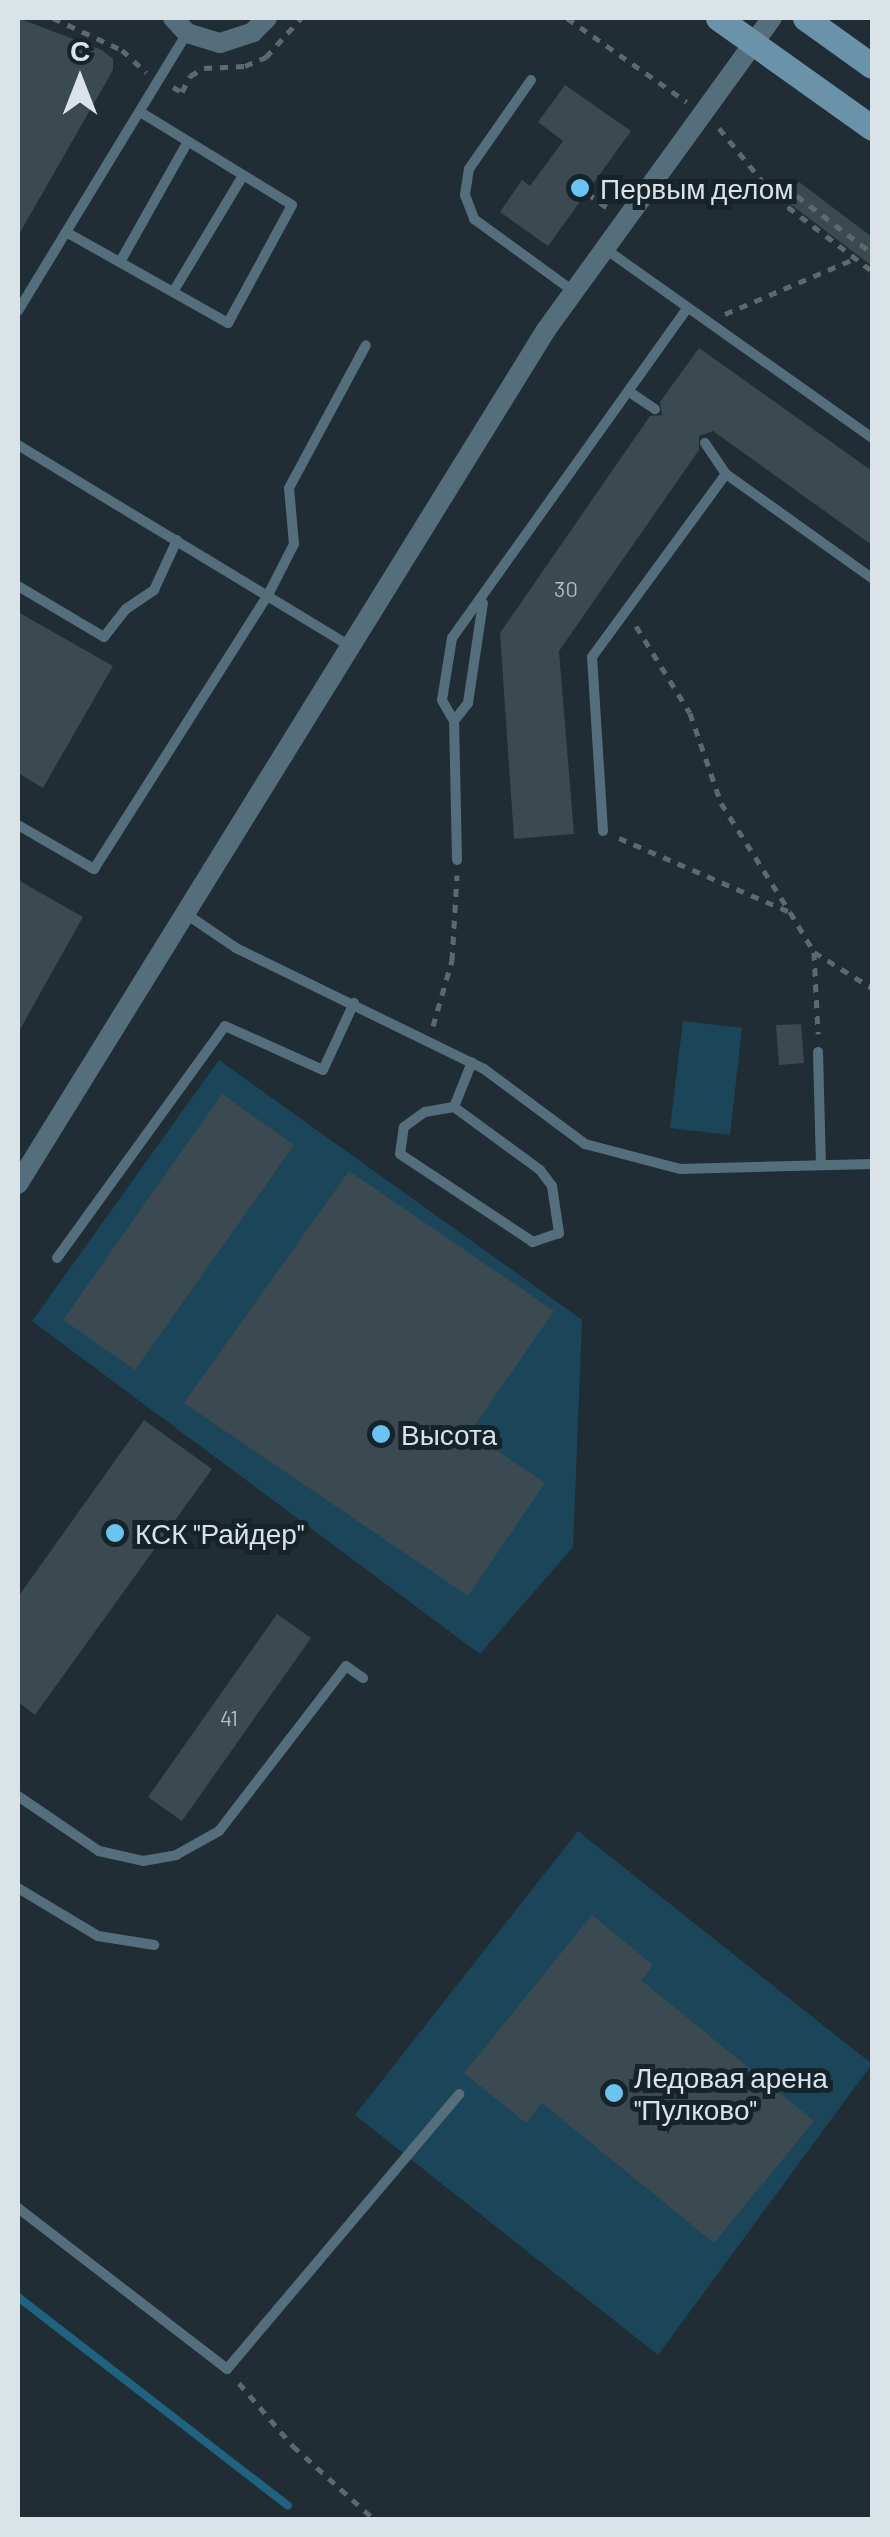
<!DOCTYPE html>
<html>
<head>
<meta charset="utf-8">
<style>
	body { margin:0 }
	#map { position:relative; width:890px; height:2537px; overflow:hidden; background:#202d34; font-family:Barlow,sans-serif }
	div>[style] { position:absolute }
	.green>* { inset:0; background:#1b465a }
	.stream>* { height:8px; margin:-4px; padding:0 4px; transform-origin:4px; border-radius:4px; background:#1f6381 }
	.building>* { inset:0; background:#3b4950 }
	.path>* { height:5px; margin-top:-2.5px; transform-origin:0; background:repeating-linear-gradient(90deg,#5e696f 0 8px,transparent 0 16px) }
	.service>* { height:10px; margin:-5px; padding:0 5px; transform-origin:5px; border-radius:5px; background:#546e7b }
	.minor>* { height:20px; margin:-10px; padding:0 10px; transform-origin:10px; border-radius:10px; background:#546e7b }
	.secondary>* { height:25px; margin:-12.5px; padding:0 12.5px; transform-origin:12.5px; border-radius:12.5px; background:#6a93a9 }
	.dots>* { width:28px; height:28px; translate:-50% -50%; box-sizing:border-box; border:5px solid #16232a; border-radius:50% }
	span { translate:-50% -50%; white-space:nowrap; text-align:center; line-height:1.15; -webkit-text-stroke:10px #16232a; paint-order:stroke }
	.number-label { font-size:22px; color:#b2bcc1 }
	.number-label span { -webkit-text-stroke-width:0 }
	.poi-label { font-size:28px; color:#dae3e7 }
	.left { translate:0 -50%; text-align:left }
	.frame { position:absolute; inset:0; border:20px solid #dae3e7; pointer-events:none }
	.north { position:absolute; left:30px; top:30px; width:100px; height:100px; -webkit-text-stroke:8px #16232a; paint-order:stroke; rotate:0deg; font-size:28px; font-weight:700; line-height:40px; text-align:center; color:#dae3e7 }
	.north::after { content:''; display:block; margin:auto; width:35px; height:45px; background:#dae3e7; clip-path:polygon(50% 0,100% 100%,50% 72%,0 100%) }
</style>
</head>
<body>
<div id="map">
	<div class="green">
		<i style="clip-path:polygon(683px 1021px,742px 1028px,730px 1135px,670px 1128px)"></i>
		<i style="clip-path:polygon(219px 1060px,582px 1320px,573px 1547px,480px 1654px,32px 1321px)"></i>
		<i style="clip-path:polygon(578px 1831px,872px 2064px,658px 2355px,355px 2115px)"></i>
	</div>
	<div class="stream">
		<i style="left:18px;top:2297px;width:341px;rotate:37.7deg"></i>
	</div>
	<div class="building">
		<i style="clip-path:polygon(18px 18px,102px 50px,113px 59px,113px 70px,18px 236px)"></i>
		<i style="clip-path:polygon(565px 85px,631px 131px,548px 246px,500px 212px,522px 180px,530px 186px,563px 141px,538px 122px)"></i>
		<i style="clip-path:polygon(799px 182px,872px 237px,872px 266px,785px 200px)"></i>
		<i style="clip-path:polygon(699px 348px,872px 471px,872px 545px,713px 431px,699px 436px,699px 450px,559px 651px,574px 834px,514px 839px,500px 633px,650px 416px,662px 415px,660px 402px)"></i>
		<i style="clip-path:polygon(18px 612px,113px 666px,43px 788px,18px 773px)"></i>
		<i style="clip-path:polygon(18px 880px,83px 917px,18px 1033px)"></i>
		<i style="clip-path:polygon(801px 1024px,804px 1063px,779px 1065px,776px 1025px)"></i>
		<i style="clip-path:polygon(222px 1094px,294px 1145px,135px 1370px,63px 1320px)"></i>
		<i style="clip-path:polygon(349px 1171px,554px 1311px,470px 1432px,545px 1483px,468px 1596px,184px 1403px)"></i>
		<i style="clip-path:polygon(144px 1420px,212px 1469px,35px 1715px,18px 1702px,18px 1597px)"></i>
		<i style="clip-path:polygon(277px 1614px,311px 1638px,182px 1821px,148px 1797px)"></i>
		<i style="clip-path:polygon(592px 1915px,653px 1965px,641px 1980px,814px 2121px,714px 2243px,542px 2103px,526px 2123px,464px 2073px)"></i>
	</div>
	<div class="path">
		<i style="left:53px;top:18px;width:76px;rotate:24.9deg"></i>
		<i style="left:122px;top:50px;width:33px;rotate:43deg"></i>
		<i style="left:567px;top:18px;width:146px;rotate:35deg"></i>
		<i style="left:173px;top:87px;width:10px;rotate:29deg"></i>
		<i style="left:182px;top:92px;width:18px;rotate:-63deg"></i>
		<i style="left:190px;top:76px;width:16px;rotate:-30deg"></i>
		<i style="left:204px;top:68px;width:41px;rotate:-2.8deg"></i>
		<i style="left:245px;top:66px;width:23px;rotate:-23deg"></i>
		<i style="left:266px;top:57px;width:52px;rotate:-48.1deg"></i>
		<i style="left:719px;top:128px;width:89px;rotate:50.9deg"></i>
		<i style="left:775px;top:197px;width:14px;rotate:-51deg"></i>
		<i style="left:784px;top:186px;width:111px;rotate:37.3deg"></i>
		<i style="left:587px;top:193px;width:27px;rotate:36deg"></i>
		<i style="left:775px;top:197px;width:122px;rotate:37.3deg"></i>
		<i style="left:725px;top:314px;width:142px;rotate:-23.1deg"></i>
		<i style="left:636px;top:626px;width:102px;rotate:58.2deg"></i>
		<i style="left:690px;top:713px;width:95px;rotate:71deg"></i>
		<i style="left:721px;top:803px;width:129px;rotate:57.7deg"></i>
		<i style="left:619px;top:838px;width:186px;rotate:23.4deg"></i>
		<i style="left:790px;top:912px;width:47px;rotate:59deg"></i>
		<i style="left:814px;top:952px;width:68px;rotate:31.8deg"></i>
		<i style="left:814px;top:952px;width:82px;rotate:87.2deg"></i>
		<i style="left:433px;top:1026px;width:69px;rotate:-73.9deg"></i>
		<i style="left:452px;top:960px;width:85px;rotate:-86.6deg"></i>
		<i style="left:239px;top:2383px;width:83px;rotate:49.4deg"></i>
		<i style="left:293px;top:2446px;width:110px;rotate:42.1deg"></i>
	</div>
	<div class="service">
		<i style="left:531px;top:80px;width:108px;rotate:124.9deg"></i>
		<i style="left:469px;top:169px;width:26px;rotate:99deg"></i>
		<i style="left:465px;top:195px;width:26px;rotate:69deg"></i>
		<i style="left:474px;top:219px;width:122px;rotate:36deg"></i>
		<i style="left:66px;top:232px;width:186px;rotate:29.3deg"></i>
		<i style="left:228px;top:323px;width:134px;rotate:-61.5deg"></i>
		<i style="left:292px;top:205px;width:178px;rotate:-148.5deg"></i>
		<i style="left:604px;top:248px;width:329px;rotate:35.3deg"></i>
		<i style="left:120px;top:262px;width:137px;rotate:-60.6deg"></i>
		<i style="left:173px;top:292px;width:134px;rotate:-59deg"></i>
		<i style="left:18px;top:311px;width:325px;rotate:-58.7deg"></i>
		<i style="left:631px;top:393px;width:29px;rotate:34deg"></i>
		<i style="left:705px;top:443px;width:37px;rotate:56deg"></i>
		<i style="left:18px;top:445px;width:388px;rotate:31.2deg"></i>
		<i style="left:18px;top:586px;width:100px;rotate:30.7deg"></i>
		<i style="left:104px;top:637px;width:36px;rotate:-52deg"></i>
		<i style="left:126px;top:609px;width:34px;rotate:-34deg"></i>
		<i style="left:154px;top:590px;width:55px;rotate:-65.3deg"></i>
		<i style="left:454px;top:721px;width:24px;rotate:-120deg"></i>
		<i style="left:442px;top:700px;width:63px;rotate:-80.8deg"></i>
		<i style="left:452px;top:638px;width:404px;rotate:-54.5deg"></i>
		<i style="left:18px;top:825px;width:88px;rotate:30.1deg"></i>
		<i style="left:94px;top:869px;width:327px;rotate:-57.6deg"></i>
		<i style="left:269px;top:593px;width:55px;rotate:-63deg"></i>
		<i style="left:294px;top:544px;width:56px;rotate:-95.1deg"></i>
		<i style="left:289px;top:488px;width:162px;rotate:-61.7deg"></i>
		<i style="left:603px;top:831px;width:174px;rotate:-93.6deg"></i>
		<i style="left:592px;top:657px;width:227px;rotate:-53.8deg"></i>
		<i style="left:726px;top:474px;width:179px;rotate:35.5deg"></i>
		<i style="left:457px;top:860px;width:139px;rotate:-91.2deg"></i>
		<i style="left:454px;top:721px;width:23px;rotate:-52deg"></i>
		<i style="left:468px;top:703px;width:101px;rotate:-81.5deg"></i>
		<i style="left:186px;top:914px;width:60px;rotate:34.2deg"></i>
		<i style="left:236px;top:948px;width:276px;rotate:26deg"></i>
		<i style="left:484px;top:1069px;width:126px;rotate:36.6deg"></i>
		<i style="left:585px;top:1144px;width:98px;rotate:14.7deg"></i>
		<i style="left:680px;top:1169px;width:192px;rotate:-1.5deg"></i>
		<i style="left:818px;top:1052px;width:113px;rotate:88.5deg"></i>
		<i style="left:454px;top:1107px;width:107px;rotate:36.2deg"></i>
		<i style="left:540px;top:1170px;width:20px;rotate:53deg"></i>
		<i style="left:552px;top:1186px;width:48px;rotate:81.5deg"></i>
		<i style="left:559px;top:1233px;width:28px;rotate:161deg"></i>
		<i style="left:533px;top:1242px;width:159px;rotate:-146.5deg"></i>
		<i style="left:400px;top:1154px;width:27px;rotate:-82deg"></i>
		<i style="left:404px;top:1127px;width:26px;rotate:-36deg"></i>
		<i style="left:425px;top:1112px;width:29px;rotate:-10deg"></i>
		<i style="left:454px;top:1107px;width:48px;rotate:-68.2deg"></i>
		<i style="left:57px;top:1258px;width:286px;rotate:-54.1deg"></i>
		<i style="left:225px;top:1026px;width:107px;rotate:24.2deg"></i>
		<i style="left:323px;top:1070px;width:74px;rotate:-65.2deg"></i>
		<i style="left:18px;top:1796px;width:98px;rotate:34.2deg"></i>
		<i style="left:99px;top:1851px;width:45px;rotate:12.8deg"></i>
		<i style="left:143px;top:1861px;width:34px;rotate:-10deg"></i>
		<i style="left:176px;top:1855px;width:49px;rotate:-29.2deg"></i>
		<i style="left:219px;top:1831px;width:208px;rotate:-52.4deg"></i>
		<i style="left:346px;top:1666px;width:21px;rotate:35deg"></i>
		<i style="left:18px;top:1888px;width:93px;rotate:31deg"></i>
		<i style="left:98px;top:1936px;width:57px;rotate:9.1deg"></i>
		<i style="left:18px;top:2208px;width:264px;rotate:37.6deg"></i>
		<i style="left:227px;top:2369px;width:360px;rotate:-49.8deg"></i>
	</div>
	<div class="minor">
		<i style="left:173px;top:18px;width:21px;rotate:47deg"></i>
		<i style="left:187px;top:33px;width:34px;rotate:17deg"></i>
		<i style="left:220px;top:43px;width:35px;rotate:-18deg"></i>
		<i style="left:253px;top:32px;width:20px;rotate:-45deg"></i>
		<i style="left:18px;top:1184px;width:1004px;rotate:-58.27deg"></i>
		<i style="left:546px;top:330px;width:385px;rotate:-54.1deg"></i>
	</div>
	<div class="secondary">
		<i style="left:718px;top:18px;width:189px;rotate:35.5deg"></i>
		<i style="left:805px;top:18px;width:82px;rotate:35.6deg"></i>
	</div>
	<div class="dots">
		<i style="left:580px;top:188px;background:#69c4f1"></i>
		<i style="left:381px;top:1434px;background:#69c4f1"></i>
		<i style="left:115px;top:1533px;background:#69c4f1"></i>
		<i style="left:614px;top:2093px;background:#69c4f1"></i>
	</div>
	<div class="number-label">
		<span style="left:566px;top:589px">30</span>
		<span style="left:229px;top:1718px">41</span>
	</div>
	<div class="poi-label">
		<span class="left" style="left:600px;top:188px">Первым делом</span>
		<span class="left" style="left:401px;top:1434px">Высота</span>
		<span class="left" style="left:135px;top:1533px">КСК "Райдер"</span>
		<span class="left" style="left:634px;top:2093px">Ледовая арена<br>"Пулково"</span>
	</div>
	<div class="frame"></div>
	<div class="north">С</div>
</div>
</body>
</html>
